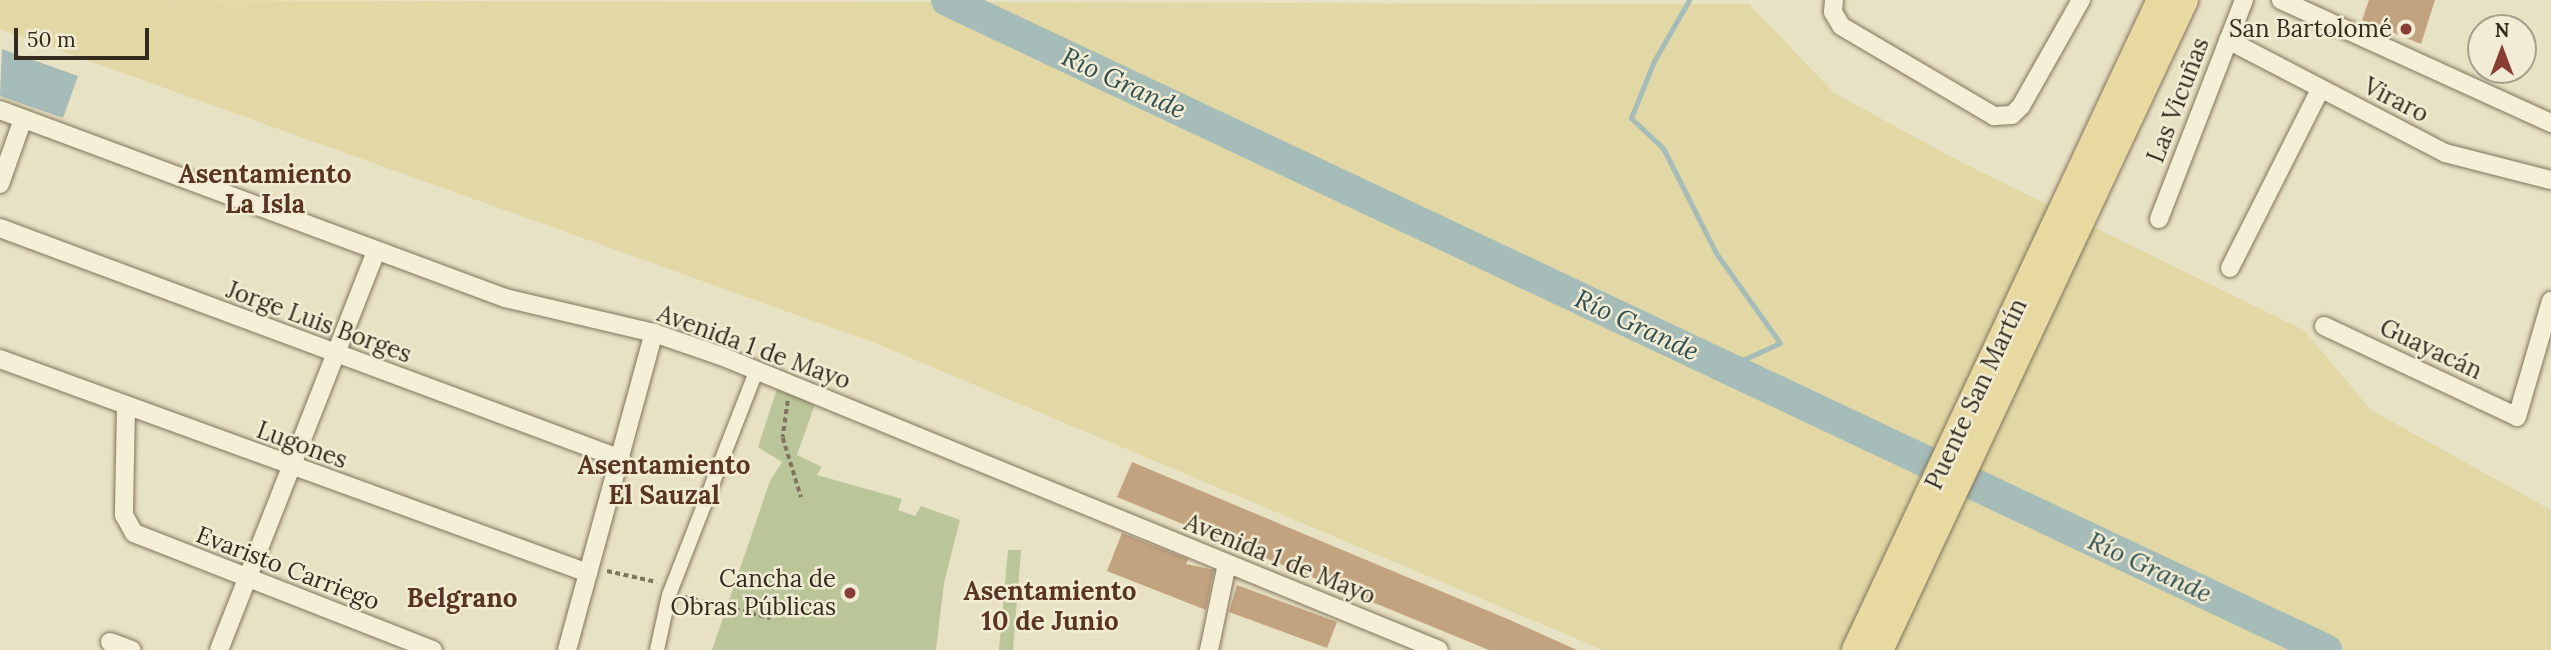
<!DOCTYPE html>
<html>
<head>
<meta charset="utf-8">
<style>
	body { margin:0 }
	#map { position:relative; width:2551px; height:650px; overflow:hidden; background:#e8e2c4; font-family:Lora,serif }
	div>[style] { position:absolute }
	.green>* { inset:0; background:#bbc59a }
	.sand>* { inset:0; background:#e1d8a5 }
	.water>* { inset:0; background:#a6bcb8 }
	.stream>* { height:5px; margin:-2.5px; padding:0 2.5px; transform-origin:2.5px; border-radius:2.5px; background:#a6bcb8 }
	.river>* { height:32px; margin:-16px; padding:0 16px; transform-origin:16px; border-radius:16px; background:#a6bcb8 }
	.building>* { inset:0; background:#c2a37f }
	.path>* { height:3.5px; margin-top:-1.75px; transform-origin:0; background:repeating-linear-gradient(90deg,#81745d 0 5px,transparent 0 8.5px) }
	.roads { filter:drop-shadow(0 0 2px #81745d) drop-shadow(0 0 2px #81745d) }
	.pedestrian>* { height:14px; margin:-7px; padding:0 7px; transform-origin:7px; border-radius:7px; background:#f4efd6 }
	.minor>* { height:18px; margin:-9px; padding:0 9px; transform-origin:9px; border-radius:9px; background:#f4efd6 }
	.primary>* { height:28px; margin:-14px; padding:0 14px; transform-origin:14px; border-radius:14px; background:#e7d9a0 }
	.dots>* { width:19px; height:19px; translate:-50% -50%; box-sizing:border-box; border:4px solid #f1ecd3; border-radius:50% }
	span { translate:-50% -50%; white-space:nowrap; text-align:center; line-height:1.15; -webkit-text-stroke:5px #f1ecd3; paint-order:stroke }
	.poi-label { font-size:24px; color:#332b1f }
	.right { translate:-100% -50%; text-align:right }
	.street-label { font-size:24px; color:#332b1f }
	.water-label { font-size:26px; color:#304f51; font-style:italic }
	.neighbourhood-label { font-size:26px; color:#5a3524; font-weight:700 }
	.north { position:absolute; left:2467px; top:14px; width:70px; height:70px; box-sizing:border-box; background:#f1ecd3; border:2px solid #a59f8b; border-radius:50%; rotate:0deg; font-size:19px; font-weight:700; line-height:28px; text-align:center; color:#332b1f }
	.north::after { content:''; display:block; margin:auto; width:24px; height:32px; background:#883e34; clip-path:polygon(50% 0,100% 100%,50% 72%,0 100%) }
	.scale { position:absolute; left:14px; top:28px; width:135px; height:32px; box-sizing:border-box; border:4px solid #332b1f; border-top:0; padding-left:9px; font-size:21px; line-height:24px; white-space:nowrap; color:#332b1f; -webkit-text-stroke:5px #f1ecd3; paint-order:stroke }
</style>
</head>
<body>
<div id="map">
	<div class="green">
		<i style="clip-path:polygon(777px 389px,815px 404px,797px 455px,822px 467px,817px 475px,902px 499px,898px 510px,915px 516px,921px 506px,960px 520px,944px 583px,936px 650px,712px 650px,770px 481px,782px 462px,758px 447px)"></i>
		<i style="clip-path:polygon(1008px 550px,1021px 550px,1013px 650px,999px 650px)"></i>
	</div>
	<div class="sand">
		<i style="clip-path:polygon(0 0,1749px 4px,1834px 93px,1959px 161px,2304px 330px,2371px 410px,2551px 510px,2551px 650px,1603px 650px,875px 343px,0 29px)"></i>
	</div>
	<div class="water">
		<i style="clip-path:polygon(2px 49px,78px 76px,63px 118px,0 96px)"></i>
	</div>
	<div class="stream">
		<i style="left:1689px;top:0;width:70px;rotate:119.8deg"></i>
		<i style="left:1654px;top:61px;width:61px;rotate:112deg"></i>
		<i style="left:1631px;top:118px;width:44px;rotate:43.2deg"></i>
		<i style="left:1663px;top:148px;width:118px;rotate:63.2deg"></i>
		<i style="left:1716px;top:253px;width:110px;rotate:54.6deg"></i>
		<i style="left:1780px;top:343px;width:58px;rotate:155.6deg"></i>
	</div>
	<div class="river">
		<i style="left:947px;top:0;width:1525px;rotate:25.24deg"></i>
	</div>
	<div class="building">
		<i style="clip-path:polygon(2369px 0,2435px 0,2421px 44px,2362px 20px)"></i>
		<i style="clip-path:polygon(1132px 462px,1510px 620px,1577px 650px,1489px 650px,1117px 497px)"></i>
		<i style="clip-path:polygon(1122px 533px,1188px 559px,1186px 564px,1214px 570px,1206px 610px,1107px 571px)"></i>
		<i style="clip-path:polygon(1237px 585px,1337px 622px,1327px 648px,1229px 612px)"></i>
	</div>
	<div class="path">
		<i style="left:788px;top:401px;width:37px;rotate:98deg"></i>
		<i style="left:783px;top:438px;width:62px;rotate:73deg"></i>
		<i style="left:607px;top:571px;width:51px;rotate:12.4deg"></i>
		<i style="left:685px;top:597px;width:88px;rotate:13.9deg"></i>
	</div>
	<div class="roads">
		<div class="pedestrian">
			<i style="left:657px;top:650px;width:56px;rotate:-77.7deg"></i>
			<i style="left:669px;top:595px;width:239px;rotate:-68.7deg"></i>
		</div>
		<div class="minor">
			<i style="left:1834px;top:0;width:12px;rotate:95deg"></i>
			<i style="left:1833px;top:12px;width:16px;rotate:60deg"></i>
			<i style="left:1841px;top:26px;width:178px;rotate:30.5deg"></i>
			<i style="left:1994px;top:116px;width:18px;rotate:-3deg"></i>
			<i style="left:2012px;top:115px;width:13px;rotate:-45deg"></i>
			<i style="left:2021px;top:106px;width:122px;rotate:-60.5deg"></i>
			<i style="left:2281px;top:0;width:297px;rotate:24.5deg"></i>
			<i style="left:2228px;top:40px;width:245px;rotate:27.5deg"></i>
			<i style="left:2445px;top:153px;width:109px;rotate:14.3deg"></i>
			<i style="left:0;top:110px;width:539px;rotate:20.42deg"></i>
			<i style="left:505px;top:298px;width:153px;rotate:13.2deg"></i>
			<i style="left:654px;top:333px;width:76px;rotate:19.1deg"></i>
			<i style="left:726px;top:358px;width:770px;rotate:22.27deg"></i>
			<i style="left:0;top:184px;width:69px;rotate:-70.5deg"></i>
			<i style="left:2159px;top:219px;width:235px;rotate:-68.8deg"></i>
			<i style="left:0;top:228px;width:663px;rotate:20.4deg"></i>
			<i style="left:2230px;top:268px;width:199px;rotate:-63.2deg"></i>
			<i style="left:2324px;top:326px;width:213px;rotate:25.2deg"></i>
			<i style="left:2517px;top:417px;width:121px;rotate:-73.7deg"></i>
			<i style="left:0;top:359px;width:626px;rotate:20deg"></i>
			<i style="left:126px;top:406px;width:109px;rotate:91.1deg"></i>
			<i style="left:124px;top:515px;width:21px;rotate:61deg"></i>
			<i style="left:134px;top:533px;width:321px;rotate:21.4deg"></i>
			<i style="left:110px;top:642px;width:23px;rotate:20deg"></i>
			<i style="left:219px;top:650px;width:427px;rotate:-68.5deg"></i>
			<i style="left:567px;top:650px;width:329px;rotate:-74.7deg"></i>
			<i style="left:1209px;top:650px;width:88px;rotate:-78.2deg"></i>
		</div>
		<div class="primary">
			<i style="left:1856px;top:650px;width:718px;rotate:-64.86deg"></i>
			<i style="left:1879px;top:650px;width:718px;rotate:-64.86deg"></i>
		</div>
	</div>
	<div class="dots">
		<i style="left:2406px;top:29px;background:#883e34"></i>
		<i style="left:850px;top:593px;background:#883e34"></i>
	</div>
	<div class="poi-label">
		<span class="right" style="left:2392px;top:29px">San Bartolomé</span>
		<span class="right" style="left:836px;top:593px">Cancha de<br>Obras Públicas</span>
	</div>
	<div class="street-label">
		<span style="left:2178px;top:100px;rotate:-69deg">Las Vicuñas</span>
		<span style="left:2396px;top:100px;rotate:27deg">Viraro</span>
		<span style="left:319px;top:322px;rotate:20deg">Jorge Luis Borges</span>
		<span style="left:754px;top:347px;rotate:20deg">Avenida 1 de Mayo</span>
		<span style="left:2431px;top:349px;rotate:25deg">Guayacán</span>
		<span style="left:1976px;top:394px;rotate:-65deg">Puente San Martín</span>
		<span style="left:302px;top:445px;rotate:20deg">Lugones</span>
		<span style="left:1280px;top:559px;rotate:22deg">Avenida 1 de Mayo</span>
		<span style="left:288px;top:568px;rotate:21deg">Evaristo Carriego</span>
	</div>
	<div class="water-label">
		<span style="left:1124px;top:83px;rotate:25deg">Río Grande</span>
		<span style="left:1637px;top:325px;rotate:25deg">Río Grande</span>
		<span style="left:2150px;top:567px;rotate:25deg">Río Grande</span>
	</div>
	<div class="neighbourhood-label">
		<span style="left:265px;top:189px">Asentamiento<br>La Isla</span>
		<span style="left:664px;top:480px">Asentamiento<br>El Sauzal</span>
		<span style="left:1050px;top:606px">Asentamiento<br>10 de Junio</span>
		<span style="left:462px;top:598px">Belgrano</span>
	</div>
	<div class="north">N</div>
	<div class="scale">50 m</div>
</div>
</body>
</html>
